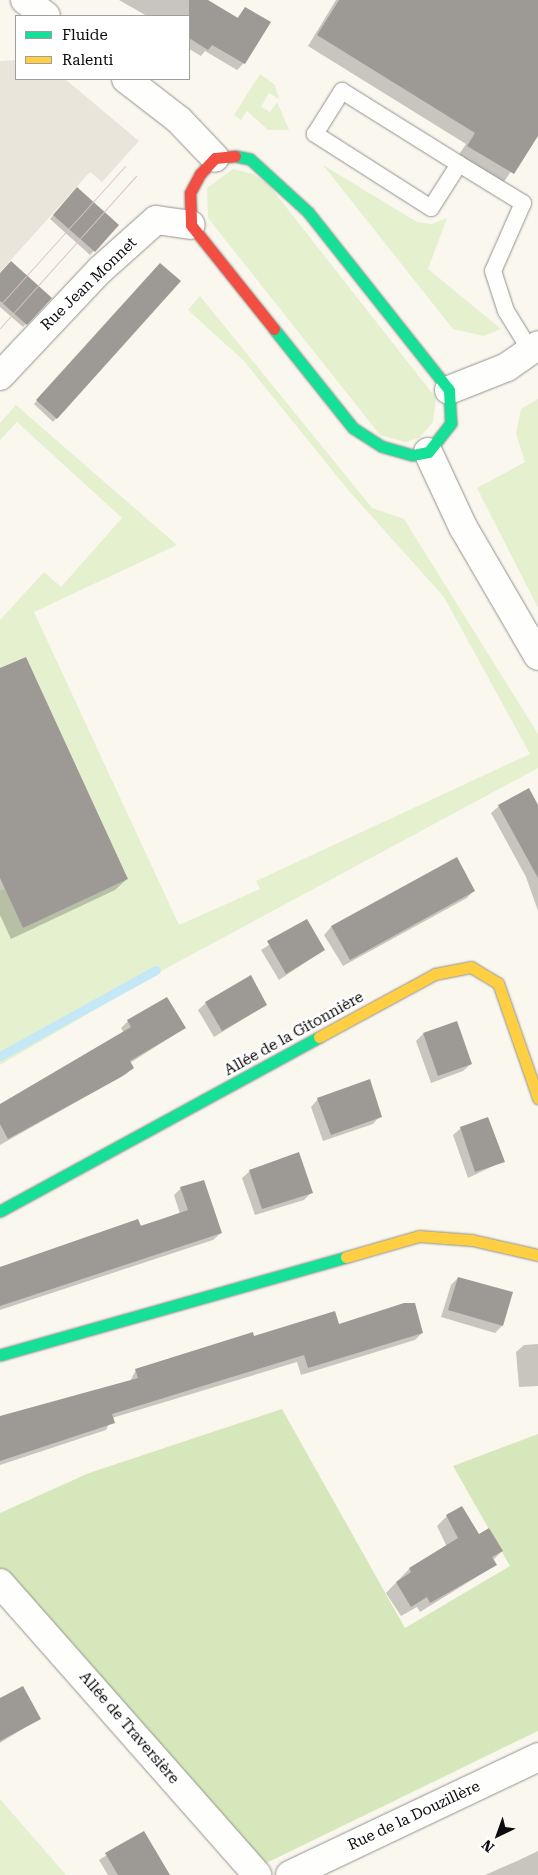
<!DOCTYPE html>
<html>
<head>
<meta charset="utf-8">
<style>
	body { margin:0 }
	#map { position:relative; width:538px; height:1875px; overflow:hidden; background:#faf7ef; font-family:"Roboto Serif",serif }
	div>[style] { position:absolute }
	.green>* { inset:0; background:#e5f0ce }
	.forest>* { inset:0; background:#d6e8bb }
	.plaza>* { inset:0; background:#eae5da }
	.shadow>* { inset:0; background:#0003 }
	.stream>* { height:9px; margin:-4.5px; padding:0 4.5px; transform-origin:4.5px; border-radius:4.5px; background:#c4e8f6 }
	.building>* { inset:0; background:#9d9a95 }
	.roads { filter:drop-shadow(0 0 1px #93928e) drop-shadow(0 0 1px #93928e) }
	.lane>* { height:16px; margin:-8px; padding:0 8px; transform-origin:8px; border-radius:8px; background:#fefefd }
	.street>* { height:28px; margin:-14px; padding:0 14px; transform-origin:14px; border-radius:14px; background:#fefefd }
	.fast>* { height:11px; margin:-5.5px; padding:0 5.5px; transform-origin:5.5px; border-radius:5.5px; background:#16e098 }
	.slow>* { height:11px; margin:-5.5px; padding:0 5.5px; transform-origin:5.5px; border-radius:5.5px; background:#ffcf43 }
	.jam>* { height:11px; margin:-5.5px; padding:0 5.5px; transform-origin:5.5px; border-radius:5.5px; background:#f24e42 }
	.tram>* { height:1px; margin:-0.5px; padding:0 0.5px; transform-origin:0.5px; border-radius:0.5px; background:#d7c3c4 }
	span { translate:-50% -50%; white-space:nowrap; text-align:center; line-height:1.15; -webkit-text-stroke:5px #fff; paint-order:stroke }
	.street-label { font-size:15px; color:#0c0c0c }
	.legend { position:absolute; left:15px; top:15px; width:175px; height:65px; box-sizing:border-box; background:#fff; border:1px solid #9e9e9e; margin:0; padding:6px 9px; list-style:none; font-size:15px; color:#0c0c0c }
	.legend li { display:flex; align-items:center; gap:10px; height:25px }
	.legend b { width:25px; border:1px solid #9e9e9e }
	.north { position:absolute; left:473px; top:1810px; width:50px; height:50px; -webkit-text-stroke:4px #fff; paint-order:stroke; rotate:222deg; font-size:14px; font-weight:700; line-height:20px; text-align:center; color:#0c0c0c }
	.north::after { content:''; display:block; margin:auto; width:18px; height:22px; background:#0c0c0c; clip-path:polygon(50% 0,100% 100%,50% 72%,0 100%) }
</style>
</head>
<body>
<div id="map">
	<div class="green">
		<i style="clip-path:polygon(260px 74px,275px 85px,279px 99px,269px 93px,261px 107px,270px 112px,277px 102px,289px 130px,268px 130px,247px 111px,241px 120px,234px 115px)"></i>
		<i style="clip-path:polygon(323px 165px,417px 222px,432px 224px,447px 218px,428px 269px,501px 329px,484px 336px,453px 329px)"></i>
		<i style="clip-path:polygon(233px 169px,253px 174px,268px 184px,436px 398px,433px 422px,419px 438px,405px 442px,380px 435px,208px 218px,207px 188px)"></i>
		<i style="clip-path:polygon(200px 296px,372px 508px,404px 519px,538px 734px,538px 768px,163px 970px,0 1065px,0 891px,5px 889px,23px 928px,128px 879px,26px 657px,0 668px,0 620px,44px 572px,61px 587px,122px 518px,17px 422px,0 440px,0 423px,16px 405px,177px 545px,34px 612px,179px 925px,260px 889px,256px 881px,530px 754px,444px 597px,349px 491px,244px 361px,188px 310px)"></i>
		<i style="clip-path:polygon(538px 399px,538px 608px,477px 488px,525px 462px,516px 434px,521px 409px)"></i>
		<i style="clip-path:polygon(0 1799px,66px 1875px,0 1875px)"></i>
	</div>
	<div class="forest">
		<i style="clip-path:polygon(282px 1409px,405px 1628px,510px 1566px,453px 1466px,538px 1434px,538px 1731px,252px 1870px,0 1583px,0 1513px,89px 1473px)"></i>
	</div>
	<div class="plaza">
		<i style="clip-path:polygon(16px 60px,16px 79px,65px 79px,139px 141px,102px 182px,90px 172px,0 272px,0 61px)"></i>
	</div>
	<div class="shadow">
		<i style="clip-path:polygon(119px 0,204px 0,237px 18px,245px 8px,244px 63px,237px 70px,205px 51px,201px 56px,189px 49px,189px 16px,147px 16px)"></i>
		<i style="clip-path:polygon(336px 0,538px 0,538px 133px,503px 183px,458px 156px,466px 144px,308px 46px)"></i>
		<i style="clip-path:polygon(77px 189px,117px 225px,90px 255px,50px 219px)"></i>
		<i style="clip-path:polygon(160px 264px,180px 281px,53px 422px,34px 404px)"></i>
		<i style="clip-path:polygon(0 274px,50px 298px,23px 327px,0 307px)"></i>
		<i style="clip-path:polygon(0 670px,127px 879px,115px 890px,11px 939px,0 915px)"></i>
		<i style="clip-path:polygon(499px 806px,538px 808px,538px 911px,526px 877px,491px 813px)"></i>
		<i style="clip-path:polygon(456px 859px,474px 890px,467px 898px,343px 966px,324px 935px,331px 927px)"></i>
		<i style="clip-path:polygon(306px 921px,324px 950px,279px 980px,261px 950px)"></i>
		<i style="clip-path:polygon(206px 1003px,266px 1005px,214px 1037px,198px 1010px)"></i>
		<i style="clip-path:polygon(128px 1021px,185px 1028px,130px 1063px,133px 1068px,126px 1074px,0 1145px,0 1105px,124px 1033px,121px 1028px)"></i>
		<i style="clip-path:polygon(423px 1034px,471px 1064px,463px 1071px,431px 1083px,416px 1041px)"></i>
		<i style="clip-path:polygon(318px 1099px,380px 1116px,373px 1124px,323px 1141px,311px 1107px)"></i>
		<i style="clip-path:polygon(461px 1128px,504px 1161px,468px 1178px,453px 1135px)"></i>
		<i style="clip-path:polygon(250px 1171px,311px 1193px,304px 1200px,255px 1215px,242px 1178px)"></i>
		<i style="clip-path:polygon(181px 1188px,221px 1233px,213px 1240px,0 1310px,0 1267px,180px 1214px,174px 1195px)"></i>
		<i style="clip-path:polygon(458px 1278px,502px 1326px,495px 1333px,441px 1317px,451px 1285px)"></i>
		<i style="clip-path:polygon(339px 1325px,422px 1333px,415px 1340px,301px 1375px,297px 1362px,112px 1418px,106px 1430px,0 1465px,0 1421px,130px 1381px,136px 1370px)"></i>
		<i style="clip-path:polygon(538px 1344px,538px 1386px,519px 1387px,516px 1352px,524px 1345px)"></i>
		<i style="clip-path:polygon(447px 1516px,502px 1551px,493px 1560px,496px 1565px,420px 1612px,417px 1607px,401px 1616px,386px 1593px,409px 1569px,447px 1547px,437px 1526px)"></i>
		<i style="clip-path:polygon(0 1700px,40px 1718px,0 1743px)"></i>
		<i style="clip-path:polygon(144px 1832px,169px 1875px,108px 1875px,99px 1860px)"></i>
		<i style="clip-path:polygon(538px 1851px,538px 1875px,485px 1875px,517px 1861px)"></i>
	</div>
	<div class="stream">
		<i style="left:0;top:1056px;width:178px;rotate:-28.9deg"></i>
	</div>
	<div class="building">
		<i style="clip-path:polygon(189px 0,208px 0,238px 18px,245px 7px,271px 22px,245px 64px,212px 45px,208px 50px,189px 38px)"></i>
		<i style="clip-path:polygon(339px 0,538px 0,538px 136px,514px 174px,467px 146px,475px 133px,317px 35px)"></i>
		<i style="clip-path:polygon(77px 187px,119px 225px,95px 252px,53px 215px)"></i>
		<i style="clip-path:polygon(11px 261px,52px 298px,27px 325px,0 301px,0 273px)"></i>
		<i style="clip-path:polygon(160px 263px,181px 281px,57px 419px,36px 400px)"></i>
		<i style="clip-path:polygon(26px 657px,128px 879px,23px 928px,0 878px,0 668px)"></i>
		<i style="clip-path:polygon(529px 788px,538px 805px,538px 878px,498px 805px)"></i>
		<i style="clip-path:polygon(457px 857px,475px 891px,350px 960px,331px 926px)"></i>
		<i style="clip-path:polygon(307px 919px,325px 950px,286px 974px,267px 941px)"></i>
		<i style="clip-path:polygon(251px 975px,267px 1005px,222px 1031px,205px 1002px)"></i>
		<i style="clip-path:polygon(167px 997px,186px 1028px,130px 1061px,134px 1068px,121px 1077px,8px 1139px,0 1124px,0 1104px,131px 1027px,127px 1020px)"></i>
		<i style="clip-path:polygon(457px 1021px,472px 1064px,438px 1076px,423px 1033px)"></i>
		<i style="clip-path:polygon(370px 1079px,382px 1117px,331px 1135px,317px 1098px)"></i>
		<i style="clip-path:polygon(488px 1117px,505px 1162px,475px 1172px,460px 1127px)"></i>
		<i style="clip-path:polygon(299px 1152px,313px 1193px,262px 1209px,249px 1170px)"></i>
		<i style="clip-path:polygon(204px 1180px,222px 1233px,0 1306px,0 1267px,138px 1219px,141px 1226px,188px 1210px,180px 1187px)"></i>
		<i style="clip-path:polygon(458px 1277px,513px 1292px,503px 1326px,448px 1310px)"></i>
		<i style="clip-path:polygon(404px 1303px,415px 1303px,423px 1333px,308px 1368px,304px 1355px,222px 1380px,112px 1414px,115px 1423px,0 1461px,0 1416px,138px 1378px,135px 1369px,253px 1332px,254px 1336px,335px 1311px,339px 1324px)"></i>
		<i style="clip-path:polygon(462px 1506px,479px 1534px,489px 1528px,503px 1551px,492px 1557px,497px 1565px,430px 1603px,427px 1597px,411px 1607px,396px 1582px,411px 1572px,409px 1568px,458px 1538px,446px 1515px)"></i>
		<i style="clip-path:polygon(23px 1686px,41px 1719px,0 1741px,0 1698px)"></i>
		<i style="clip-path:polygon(144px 1831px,170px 1875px,118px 1875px,105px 1853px)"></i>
	</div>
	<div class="roads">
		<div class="lane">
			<i style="left:459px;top:164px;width:52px;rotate:122.5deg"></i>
			<i style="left:431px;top:208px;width:138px;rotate:-147.5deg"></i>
			<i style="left:315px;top:134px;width:51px;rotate:-57.9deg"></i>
			<i style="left:342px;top:91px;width:138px;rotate:32deg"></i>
			<i style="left:459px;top:164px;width:75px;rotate:31.4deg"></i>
			<i style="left:523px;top:203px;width:74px;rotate:113.8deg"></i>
			<i style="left:493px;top:271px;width:42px;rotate:72deg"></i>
			<i style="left:506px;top:311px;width:46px;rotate:58.4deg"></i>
		</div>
		<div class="street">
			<i style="left:25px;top:0;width:26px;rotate:37deg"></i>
			<i style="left:126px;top:79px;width:67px;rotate:37.7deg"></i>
			<i style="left:179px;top:120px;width:52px;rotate:46.5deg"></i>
			<i style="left:0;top:376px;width:146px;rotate:-46.7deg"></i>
			<i style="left:100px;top:270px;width:75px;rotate:-41.8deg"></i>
			<i style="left:156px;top:220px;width:35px;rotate:8deg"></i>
			<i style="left:449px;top:390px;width:62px;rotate:-21.6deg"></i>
			<i style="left:507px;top:367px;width:38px;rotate:-35deg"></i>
			<i style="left:428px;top:452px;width:83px;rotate:65deg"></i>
			<i style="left:463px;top:527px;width:149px;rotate:59.8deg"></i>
			<i style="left:0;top:1583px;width:389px;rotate:48.6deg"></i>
			<i style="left:290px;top:1875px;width:275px;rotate:-25.4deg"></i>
		</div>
		<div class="fast">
			<i style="left:235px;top:156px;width:15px;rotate:11deg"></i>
			<i style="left:250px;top:159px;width:79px;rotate:42.4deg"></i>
			<i style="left:308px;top:212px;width:227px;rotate:51.6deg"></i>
			<i style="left:449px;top:390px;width:33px;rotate:87deg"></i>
			<i style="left:451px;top:423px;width:37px;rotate:128deg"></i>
			<i style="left:428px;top:452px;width:16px;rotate:169deg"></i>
			<i style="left:412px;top:455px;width:32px;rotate:-164deg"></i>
			<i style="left:381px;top:446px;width:33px;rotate:-147deg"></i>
			<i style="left:353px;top:428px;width:127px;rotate:-128.6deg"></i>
			<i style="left:0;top:1211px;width:363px;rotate:-28.6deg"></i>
			<i style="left:0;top:1355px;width:360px;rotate:-15.8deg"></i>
		</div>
		<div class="slow">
			<i style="left:319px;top:1037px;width:132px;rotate:-28.5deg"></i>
			<i style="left:435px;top:974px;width:37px;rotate:-11deg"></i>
			<i style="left:471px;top:967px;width:31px;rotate:31deg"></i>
			<i style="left:498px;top:983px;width:122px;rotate:70.8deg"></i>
			<i style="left:346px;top:1257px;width:76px;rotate:-16deg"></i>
			<i style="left:419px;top:1236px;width:53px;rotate:4.3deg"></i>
			<i style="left:472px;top:1240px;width:68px;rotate:12.8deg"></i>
		</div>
		<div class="jam">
			<i style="left:235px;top:156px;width:20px;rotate:174deg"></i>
			<i style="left:215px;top:158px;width:22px;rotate:133deg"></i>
			<i style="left:200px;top:174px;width:21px;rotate:118deg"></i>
			<i style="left:190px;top:193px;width:32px;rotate:88deg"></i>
			<i style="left:191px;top:225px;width:133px;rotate:51.4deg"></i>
		</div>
	</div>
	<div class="tram">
		<i style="left:0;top:305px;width:187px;rotate:-48deg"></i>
		<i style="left:0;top:328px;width:204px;rotate:-48.2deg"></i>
	</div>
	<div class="street-label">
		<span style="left:89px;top:284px;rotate:-44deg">Rue Jean Monnet</span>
		<span style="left:294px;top:1034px;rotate:-29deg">Allée de la Gitonnière</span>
		<span style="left:129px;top:1728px;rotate:49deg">Allée de Traversière</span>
		<span style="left:414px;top:1816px;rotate:-25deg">Rue de la Douzillère</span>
	</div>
	<ul class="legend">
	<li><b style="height:6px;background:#16e098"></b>Fluide</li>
	<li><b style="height:6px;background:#ffcf43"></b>Ralenti</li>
	</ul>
	<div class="north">N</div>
</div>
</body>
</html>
